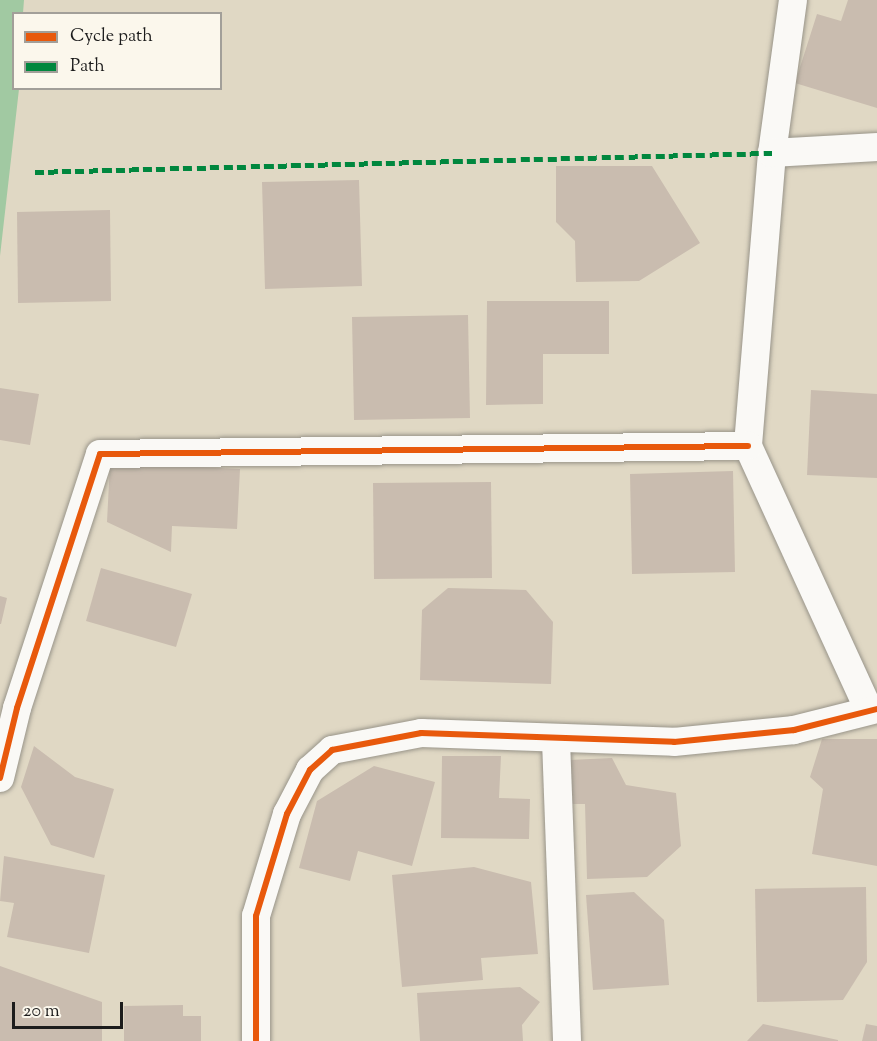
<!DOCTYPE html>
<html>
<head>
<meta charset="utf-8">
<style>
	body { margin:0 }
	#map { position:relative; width:877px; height:1041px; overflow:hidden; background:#e0d8c4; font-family:"Sorts Mill Goudy",serif }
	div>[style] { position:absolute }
	.forest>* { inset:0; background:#a1c9a2 }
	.building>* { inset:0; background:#c9bcaf }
	.roads { filter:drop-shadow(0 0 2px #989489) drop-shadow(0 0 2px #989489) }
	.minor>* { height:28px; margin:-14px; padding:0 14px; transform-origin:14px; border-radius:14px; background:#faf9f6 }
	.quiet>* { height:4.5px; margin-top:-2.25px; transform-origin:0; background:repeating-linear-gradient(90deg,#00873e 0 9px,transparent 0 13.5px) }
	.cycleway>* { height:6px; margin:-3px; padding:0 3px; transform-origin:3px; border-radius:3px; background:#e8590c }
	span { translate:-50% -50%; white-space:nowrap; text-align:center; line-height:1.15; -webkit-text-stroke:4.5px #fbf7ec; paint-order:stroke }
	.legend { position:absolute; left:12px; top:12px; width:210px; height:78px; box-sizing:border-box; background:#fbf7ec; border:2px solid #a29f99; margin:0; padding:8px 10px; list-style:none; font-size:18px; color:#1c1c1c }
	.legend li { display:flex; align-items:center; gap:12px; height:30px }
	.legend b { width:30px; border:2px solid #a29f99 }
	.scale { position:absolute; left:12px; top:1002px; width:111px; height:27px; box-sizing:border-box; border:3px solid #1c1c1c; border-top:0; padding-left:8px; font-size:18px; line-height:21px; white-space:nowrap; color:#1c1c1c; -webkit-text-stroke:4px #fbf7ec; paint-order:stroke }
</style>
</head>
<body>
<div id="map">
	<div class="forest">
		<i style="clip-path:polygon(0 0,24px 0,23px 13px,14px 14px,14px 88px,19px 89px,0 256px)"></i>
	</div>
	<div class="building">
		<i style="clip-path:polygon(848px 0,877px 0,877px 108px,795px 83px,817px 14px,841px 21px)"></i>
		<i style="clip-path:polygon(556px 166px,652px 166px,700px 243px,639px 281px,576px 282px,575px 241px,556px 222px)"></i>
		<i style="clip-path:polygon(359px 180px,362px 286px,265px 289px,262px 182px)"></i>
		<i style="clip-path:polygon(110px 210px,111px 301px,18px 303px,17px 212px)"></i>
		<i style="clip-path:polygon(487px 301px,609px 301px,609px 354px,543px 354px,543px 404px,486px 405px)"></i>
		<i style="clip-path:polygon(468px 315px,470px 418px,354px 420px,352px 317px)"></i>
		<i style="clip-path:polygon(0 388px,39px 394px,30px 445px,0 440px)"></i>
		<i style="clip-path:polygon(811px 390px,877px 394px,877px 478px,807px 475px)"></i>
		<i style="clip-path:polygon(110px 463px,240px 469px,237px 529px,172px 526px,171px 552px,107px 522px)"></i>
		<i style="clip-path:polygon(733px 471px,735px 572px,632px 574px,630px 474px)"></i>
		<i style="clip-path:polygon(491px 482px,492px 578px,374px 579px,373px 483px)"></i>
		<i style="clip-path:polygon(101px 568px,192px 594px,176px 647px,86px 621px)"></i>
		<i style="clip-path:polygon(448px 588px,526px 590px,553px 622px,551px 684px,420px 680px,422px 610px)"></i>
		<i style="clip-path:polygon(0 596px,7px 598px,1px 624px,0 624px)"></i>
		<i style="clip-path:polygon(822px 739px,877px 739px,877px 866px,812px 854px,823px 789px,810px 777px)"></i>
		<i style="clip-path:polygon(34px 746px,75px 777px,114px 789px,94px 858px,51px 845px,21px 787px)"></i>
		<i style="clip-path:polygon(442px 756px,501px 756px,499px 798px,530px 799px,529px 839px,441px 838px)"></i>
		<i style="clip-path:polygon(612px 758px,626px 785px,676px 793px,681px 846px,647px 877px,587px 879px,585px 804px,570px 804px,569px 760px)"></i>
		<i style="clip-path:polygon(374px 766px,435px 782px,412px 866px,358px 851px,350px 881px,299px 868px,317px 801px)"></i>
		<i style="clip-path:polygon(4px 856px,105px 875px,89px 953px,7px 937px,14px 903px,0 901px)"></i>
		<i style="clip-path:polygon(474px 867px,531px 882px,538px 954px,481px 958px,483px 980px,402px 987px,392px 875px)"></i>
		<i style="clip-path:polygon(866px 887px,867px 962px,843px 1000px,757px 1002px,755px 889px)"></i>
		<i style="clip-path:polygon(634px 892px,664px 920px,669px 985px,593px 990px,586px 895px)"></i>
		<i style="clip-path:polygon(0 966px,102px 1002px,102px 1041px,0 1041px)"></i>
		<i style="clip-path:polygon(520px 987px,540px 1002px,522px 1025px,523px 1041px,420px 1041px,417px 993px)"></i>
		<i style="clip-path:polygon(183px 1005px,183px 1016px,201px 1016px,201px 1041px,124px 1041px,124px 1006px)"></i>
		<i style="clip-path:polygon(763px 1024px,838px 1040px,838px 1041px,747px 1041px)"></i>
		<i style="clip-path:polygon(866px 1024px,877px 1026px,877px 1041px,862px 1041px)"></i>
	</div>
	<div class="roads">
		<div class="minor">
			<i style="left:793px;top:0;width:154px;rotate:97.8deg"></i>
			<i style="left:772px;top:153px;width:294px;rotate:94.7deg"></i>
			<i style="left:748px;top:446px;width:288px;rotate:65.4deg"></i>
			<i style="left:772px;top:153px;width:105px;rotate:-3.3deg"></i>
			<i style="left:556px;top:740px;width:301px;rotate:87.9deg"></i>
			<i style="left:0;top:778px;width:72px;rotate:-76.3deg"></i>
			<i style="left:17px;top:708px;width:267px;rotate:-71.9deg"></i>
			<i style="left:100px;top:454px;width:648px;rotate:-0.71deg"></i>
			<i style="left:256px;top:1041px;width:125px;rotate:-90deg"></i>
			<i style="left:256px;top:916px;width:107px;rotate:-73.1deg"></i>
			<i style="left:287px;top:814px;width:50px;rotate:-62.4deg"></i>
			<i style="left:310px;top:770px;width:30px;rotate:-42deg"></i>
			<i style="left:332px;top:750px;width:91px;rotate:-10.8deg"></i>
			<i style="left:421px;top:733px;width:253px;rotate:2deg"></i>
			<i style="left:674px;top:742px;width:121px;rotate:-5.7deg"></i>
			<i style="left:794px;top:730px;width:86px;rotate:-14.2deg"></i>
		</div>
	</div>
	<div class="quiet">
		<i style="left:35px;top:172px;width:737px;rotate:-1.48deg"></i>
	</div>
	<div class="cycleway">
		<i style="left:0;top:778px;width:72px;rotate:-76.3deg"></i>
		<i style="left:17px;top:708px;width:267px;rotate:-71.9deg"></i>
		<i style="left:100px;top:454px;width:648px;rotate:-0.71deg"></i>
		<i style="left:256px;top:1041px;width:125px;rotate:-90deg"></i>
		<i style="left:256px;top:916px;width:107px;rotate:-73.1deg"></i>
		<i style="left:287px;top:814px;width:50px;rotate:-62.4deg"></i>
		<i style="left:310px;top:770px;width:30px;rotate:-42deg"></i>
		<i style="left:332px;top:750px;width:91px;rotate:-10.8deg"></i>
		<i style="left:421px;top:733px;width:253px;rotate:2deg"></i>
		<i style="left:674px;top:742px;width:121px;rotate:-5.7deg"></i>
		<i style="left:794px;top:730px;width:86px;rotate:-14.2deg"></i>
	</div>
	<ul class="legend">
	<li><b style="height:8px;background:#e8590c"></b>Cycle path</li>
	<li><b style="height:8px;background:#00873e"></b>Path</li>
	</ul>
	<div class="scale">20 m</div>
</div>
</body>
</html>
